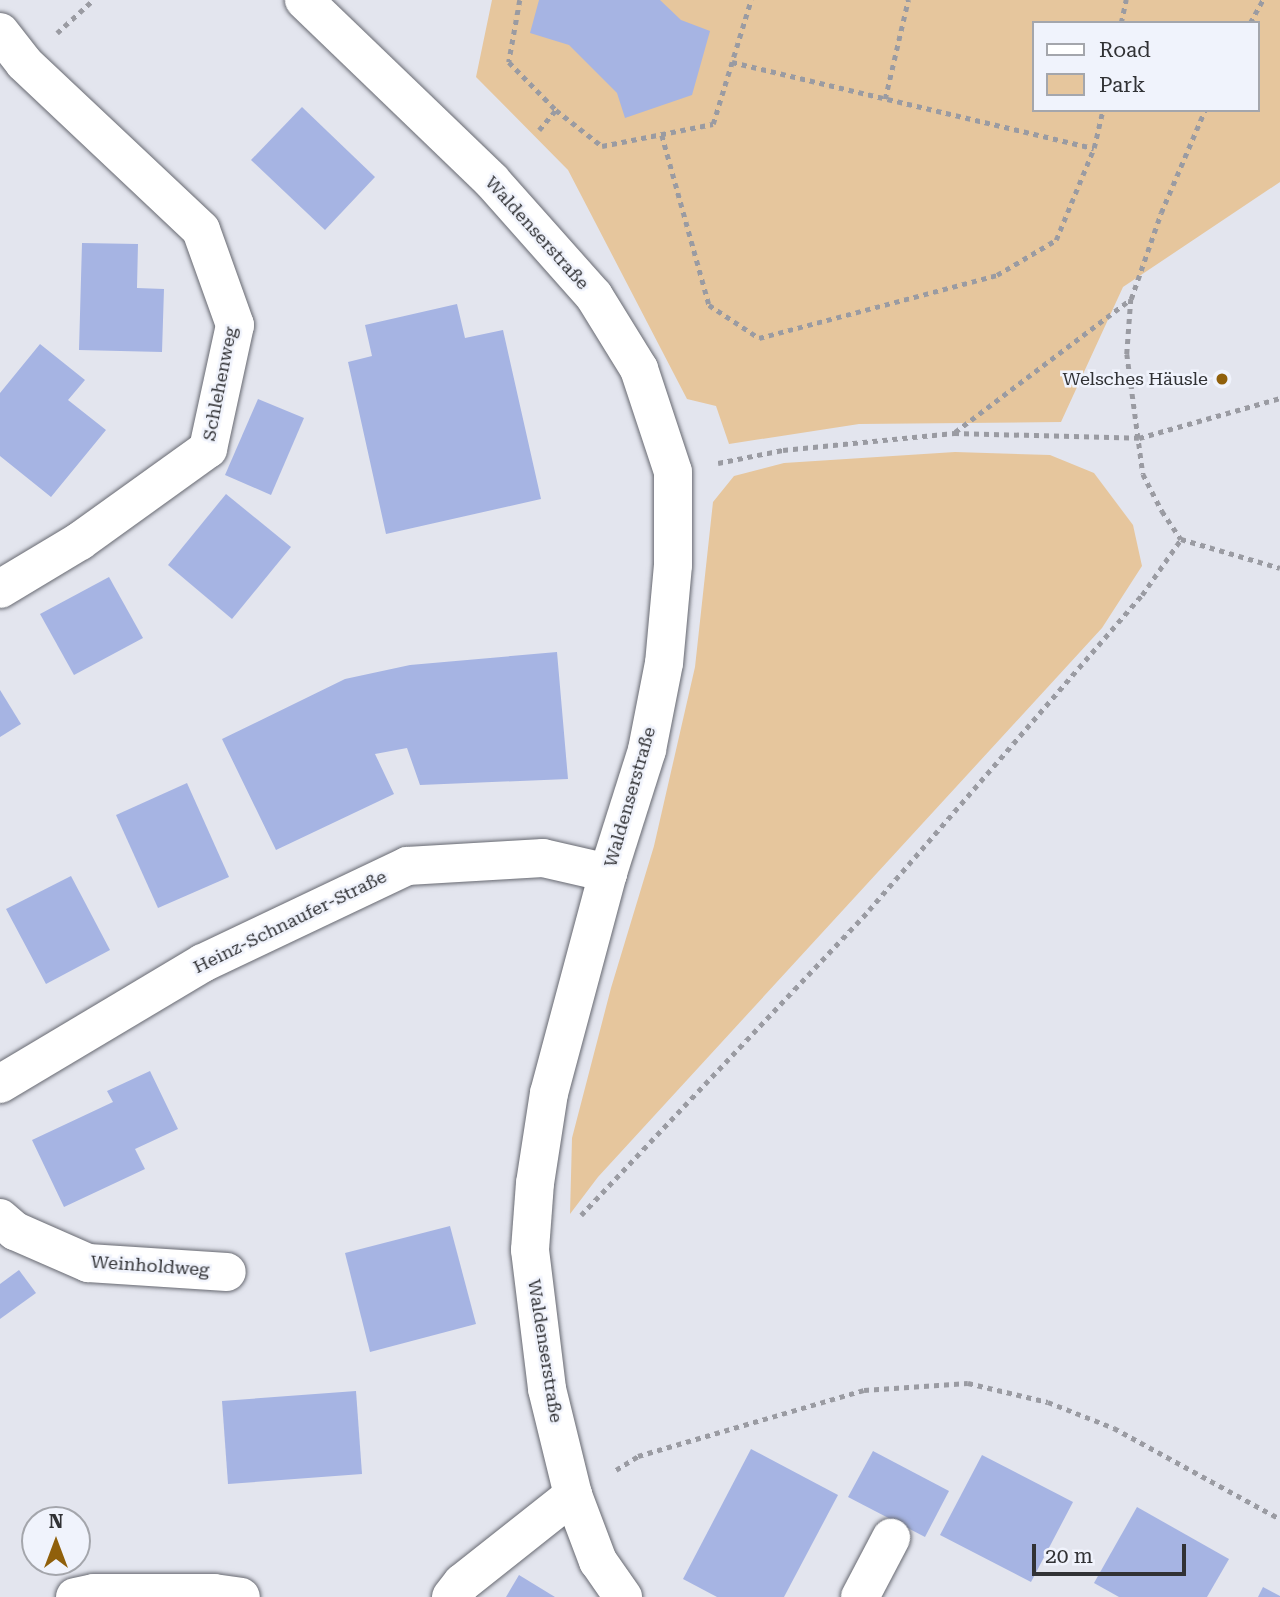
<!DOCTYPE html>
<html>
<head>
<meta charset="utf-8">
<style>
	body { margin:0 }
	#map { position:relative; width:1280px; height:1597px; overflow:hidden; background:#e3e5ee; font-family:"Roboto Serif",serif }
	div>[style] { position:absolute }
	.green>* { inset:0; background:#e6c69d }
	.building>* { inset:0; background:#a6b4e3 }
	.path>* { height:4.5px; margin-top:-2.25px; transform-origin:0; background:repeating-linear-gradient(90deg,#9a9ba2 0 5px,transparent 0 10px) }
	.roads { filter:drop-shadow(0 0 2px #676971) drop-shadow(0 0 2px #676971) }
	.minor>* { height:38px; margin:-19px; padding:0 19px; transform-origin:19px; border-radius:19px; background:#fff }
	.dots>* { width:19px; height:19px; translate:-50% -50%; box-sizing:border-box; border:4px solid #f0f3fc; border-radius:50% }
	span { translate:-50% -50%; white-space:nowrap; text-align:center; line-height:1.15; -webkit-text-stroke:5px #f0f3fc; paint-order:stroke }
	.street-label { font-size:18px; color:#313235 }
	.poi-label { font-size:18px; color:#313235 }
	.right { translate:-100% -50%; text-align:right }
	.legend { position:absolute; left:1032px; top:21px; width:228px; height:91px; box-sizing:border-box; background:#f0f3fc; border:2px solid #a4a6ac; margin:0; padding:9px 12px; list-style:none; font-size:21px; color:#313235 }
	.legend li { display:flex; align-items:center; gap:14px; height:35px }
	.legend b { width:35px; border:2px solid #a4a6ac }
	.north { position:absolute; left:21px; top:1506px; width:70px; height:70px; box-sizing:border-box; background:#f0f3fc; border:2px solid #a4a6ac; border-radius:50%; rotate:0deg; font-size:19px; font-weight:700; line-height:28px; text-align:center; color:#313235 }
	.north::after { content:''; display:block; margin:auto; width:24px; height:32px; background:#90600b; clip-path:polygon(50% 0,100% 100%,50% 72%,0 100%) }
	.scale { position:absolute; left:1032px; top:1544px; width:154px; height:32px; box-sizing:border-box; border:4px solid #313235; border-top:0; padding-left:9px; font-size:21px; line-height:24px; white-space:nowrap; color:#313235; -webkit-text-stroke:5px #f0f3fc; paint-order:stroke }
</style>
</head>
<body>
<div id="map">
	<div class="green">
		<i style="clip-path:polygon(evenodd,492px 0,1280px 0,1280px 182px,1123px 287px,1061px 422px,859px 424px,729px 444px,716px 406px,687px 399px,568px 170px,476px 77px,492px 0,1033px 23px,1257px 23px,1257px 110px,1033px 110px,1033px 23px)"></i>
		<i style="clip-path:polygon(955px 452px,1050px 455px,1094px 473px,1133px 525px,1142px 566px,1102px 628px,598px 1177px,570px 1214px,572px 1138px,611px 988px,654px 846px,695px 667px,713px 502px,734px 476px,784px 463px)"></i>
	</div>
	<div class="building">
		<i style="clip-path:polygon(539px 0,660px 0,681px 20px,710px 31px,692px 95px,625px 118px,617px 93px,569px 45px,530px 33px)"></i>
		<i style="clip-path:polygon(302px 107px,375px 177px,325px 230px,251px 160px)"></i>
		<i style="clip-path:polygon(82px 243px,138px 244px,137px 288px,164px 289px,162px 352px,79px 350px)"></i>
		<i style="clip-path:polygon(457px 304px,465px 338px,503px 330px,541px 499px,386px 534px,348px 362px,372px 356px,365px 325px)"></i>
		<i style="clip-path:polygon(40px 344px,85px 380px,68px 400px,106px 430px,51px 497px,0 456px,0 393px)"></i>
		<i style="clip-path:polygon(258px 399px,304px 418px,271px 495px,225px 475px)"></i>
		<i style="clip-path:polygon(226px 494px,291px 547px,232px 619px,168px 565px)"></i>
		<i style="clip-path:polygon(109px 577px,143px 638px,74px 675px,40px 614px)"></i>
		<i style="clip-path:polygon(557px 652px,568px 779px,420px 785px,407px 748px,375px 754px,394px 794px,276px 850px,222px 739px,345px 679px,410px 665px)"></i>
		<i style="clip-path:polygon(0 690px,21px 724px,0 737px)"></i>
		<i style="clip-path:polygon(187px 783px,229px 877px,158px 908px,116px 815px)"></i>
		<i style="clip-path:polygon(71px 876px,110px 950px,46px 984px,6px 909px)"></i>
		<i style="clip-path:polygon(150px 1071px,178px 1129px,135px 1149px,145px 1169px,64px 1207px,32px 1140px,113px 1102px,107px 1091px)"></i>
		<i style="clip-path:polygon(450px 1226px,476px 1324px,370px 1352px,345px 1253px)"></i>
		<i style="clip-path:polygon(19px 1270px,36px 1293px,0 1319px,0 1284px)"></i>
		<i style="clip-path:polygon(356px 1391px,362px 1474px,228px 1484px,222px 1401px)"></i>
		<i style="clip-path:polygon(751px 1449px,838px 1495px,784px 1597px,717px 1597px,683px 1579px)"></i>
		<i style="clip-path:polygon(873px 1451px,949px 1491px,925px 1537px,848px 1497px)"></i>
		<i style="clip-path:polygon(982px 1455px,1073px 1502px,1031px 1582px,940px 1535px)"></i>
		<i style="clip-path:polygon(1137px 1507px,1229px 1559px,1207px 1597px,1119px 1597px,1094px 1583px)"></i>
		<i style="clip-path:polygon(519px 1575px,555px 1597px,506px 1597px)"></i>
		<i style="clip-path:polygon(1263px 1587px,1280px 1596px,1280px 1597px,1258px 1597px)"></i>
	</div>
	<div class="path">
		<i style="left:520px;top:0;width:63px;rotate:100.1deg"></i>
		<i style="left:509px;top:62px;width:67px;rotate:45.6deg"></i>
		<i style="left:556px;top:110px;width:58px;rotate:38deg"></i>
		<i style="left:602px;top:146px;width:113px;rotate:-11.2deg"></i>
		<i style="left:713px;top:124px;width:130px;rotate:-73deg"></i>
		<i style="left:1121px;top:23px;width:24px;rotate:-78deg"></i>
		<i style="left:1250px;top:23px;width:26px;rotate:-61deg"></i>
		<i style="left:57px;top:33px;width:49px;rotate:-42.5deg"></i>
		<i style="left:732px;top:62px;width:372px;rotate:13.4deg"></i>
		<i style="left:1094px;top:148px;width:39px;rotate:-77deg"></i>
		<i style="left:885px;top:99px;width:102px;rotate:-76.9deg"></i>
		<i style="left:539px;top:130px;width:26px;rotate:-50deg"></i>
		<i style="left:662px;top:135px;width:176px;rotate:74.5deg"></i>
		<i style="left:709px;top:305px;width:60px;rotate:33.4deg"></i>
		<i style="left:759px;top:338px;width:246px;rotate:-14.8deg"></i>
		<i style="left:997px;top:275px;width:69px;rotate:-30.7deg"></i>
		<i style="left:1056px;top:240px;width:100px;rotate:-67.6deg"></i>
		<i style="left:1131px;top:299px;width:55px;rotate:94.2deg"></i>
		<i style="left:1127px;top:354px;width:121px;rotate:82.4deg"></i>
		<i style="left:1143px;top:474px;width:42px;rotate:62.8deg"></i>
		<i style="left:1162px;top:511px;width:34px;rotate:56deg"></i>
		<i style="left:1181px;top:539px;width:103px;rotate:16.3deg"></i>
		<i style="left:955px;top:432px;width:221px;rotate:-37.1deg"></i>
		<i style="left:1131px;top:299px;width:91px;rotate:-70.8deg"></i>
		<i style="left:1161px;top:213px;width:112px;rotate:-66.9deg"></i>
		<i style="left:718px;top:463px;width:66px;rotate:-11.3deg"></i>
		<i style="left:783px;top:450px;width:172px;rotate:-5.7deg"></i>
		<i style="left:954px;top:433px;width:185px;rotate:1.5deg"></i>
		<i style="left:1139px;top:438px;width:147px;rotate:-15.8deg"></i>
		<i style="left:581px;top:1215px;width:419px;rotate:-46.6deg"></i>
		<i style="left:869px;top:910px;width:417px;rotate:-49.1deg"></i>
		<i style="left:1142px;top:595px;width:68px;rotate:-55.1deg"></i>
		<i style="left:616px;top:1470px;width:26px;rotate:-32deg"></i>
		<i style="left:638px;top:1456px;width:235px;rotate:-16.3deg"></i>
		<i style="left:864px;top:1390px;width:104px;rotate:-3.9deg"></i>
		<i style="left:968px;top:1383px;width:82px;rotate:13.4deg"></i>
		<i style="left:1048px;top:1402px;width:71px;rotate:21.5deg"></i>
		<i style="left:1114px;top:1428px;width:189px;rotate:28.7deg"></i>
	</div>
	<div class="roads">
		<div class="minor">
			<i style="left:304px;top:0;width:260px;rotate:43.9deg"></i>
			<i style="left:491px;top:180px;width:155px;rotate:48.4deg"></i>
			<i style="left:594px;top:296px;width:86px;rotate:58.3deg"></i>
			<i style="left:639px;top:369px;width:108px;rotate:71.7deg"></i>
			<i style="left:673px;top:472px;width:93px;rotate:90deg"></i>
			<i style="left:673px;top:565px;width:98px;rotate:95.2deg"></i>
			<i style="left:664px;top:663px;width:89px;rotate:101.1deg"></i>
			<i style="left:647px;top:750px;width:129px;rotate:107.6deg"></i>
			<i style="left:608px;top:873px;width:228px;rotate:105deg"></i>
			<i style="left:549px;top:1093px;width:91px;rotate:98.8deg"></i>
			<i style="left:535px;top:1183px;width:67px;rotate:94.3deg"></i>
			<i style="left:530px;top:1250px;width:140px;rotate:83deg"></i>
			<i style="left:547px;top:1389px;width:109px;rotate:76.2deg"></i>
			<i style="left:573px;top:1495px;width:71px;rotate:69.3deg"></i>
			<i style="left:598px;top:1561px;width:44px;rotate:55.2deg"></i>
			<i style="left:0;top:32px;width:39px;rotate:52deg"></i>
			<i style="left:24px;top:63px;width:243px;rotate:43.3deg"></i>
			<i style="left:201px;top:230px;width:101px;rotate:70.3deg"></i>
			<i style="left:235px;top:325px;width:127px;rotate:102.3deg"></i>
			<i style="left:208px;top:449px;width:158px;rotate:144.3deg"></i>
			<i style="left:80px;top:541px;width:93px;rotate:149deg"></i>
			<i style="left:0;top:1084px;width:236px;rotate:-30.8deg"></i>
			<i style="left:203px;top:963px;width:226px;rotate:-25.4deg"></i>
			<i style="left:407px;top:866px;width:136px;rotate:-3.4deg"></i>
			<i style="left:543px;top:858px;width:67px;rotate:13deg"></i>
			<i style="left:0;top:1218px;width:20px;rotate:41deg"></i>
			<i style="left:15px;top:1231px;width:80px;rotate:23.7deg"></i>
			<i style="left:88px;top:1263px;width:139px;rotate:3.7deg"></i>
			<i style="left:75px;top:1597px;width:19px;rotate:-12deg"></i>
			<i style="left:94px;top:1593px;width:120px"></i>
			<i style="left:214px;top:1593px;width:27px;rotate:8deg"></i>
			<i style="left:451px;top:1597px;width:18px;rotate:-52deg"></i>
			<i style="left:462px;top:1583px;width:142px;rotate:-38.4deg"></i>
			<i style="left:860px;top:1597px;width:67px;rotate:-62.3deg"></i>
		</div>
	</div>
	<div class="dots">
		<i style="left:1222px;top:379px;background:#90600b"></i>
	</div>
	<div class="street-label">
		<span style="left:537px;top:233px;rotate:48deg">Waldenserstraße</span>
		<span style="left:220px;top:384px;rotate:-79deg">Schlehenweg</span>
		<span style="left:630px;top:797px;rotate:-74deg">Waldenserstraße</span>
		<span style="left:290px;top:922px;rotate:-26deg">Heinz-Schnaufer-Straße</span>
		<span style="left:150px;top:1266px;rotate:4deg">Weinholdweg</span>
		<span style="left:545px;top:1351px;rotate:81deg">Waldenserstraße</span>
	</div>
	<div class="poi-label">
		<span class="right" style="left:1208px;top:379px">Welsches Häusle</span>
	</div>
	<ul class="legend">
	<li><b style="height:9px;background:#fff"></b>Road</li>
	<li><b style="height:19px;background:#e6c69d"></b>Park</li>
	</ul>
	<div class="north">N</div>
	<div class="scale">20 m</div>
</div>
</body>
</html>
